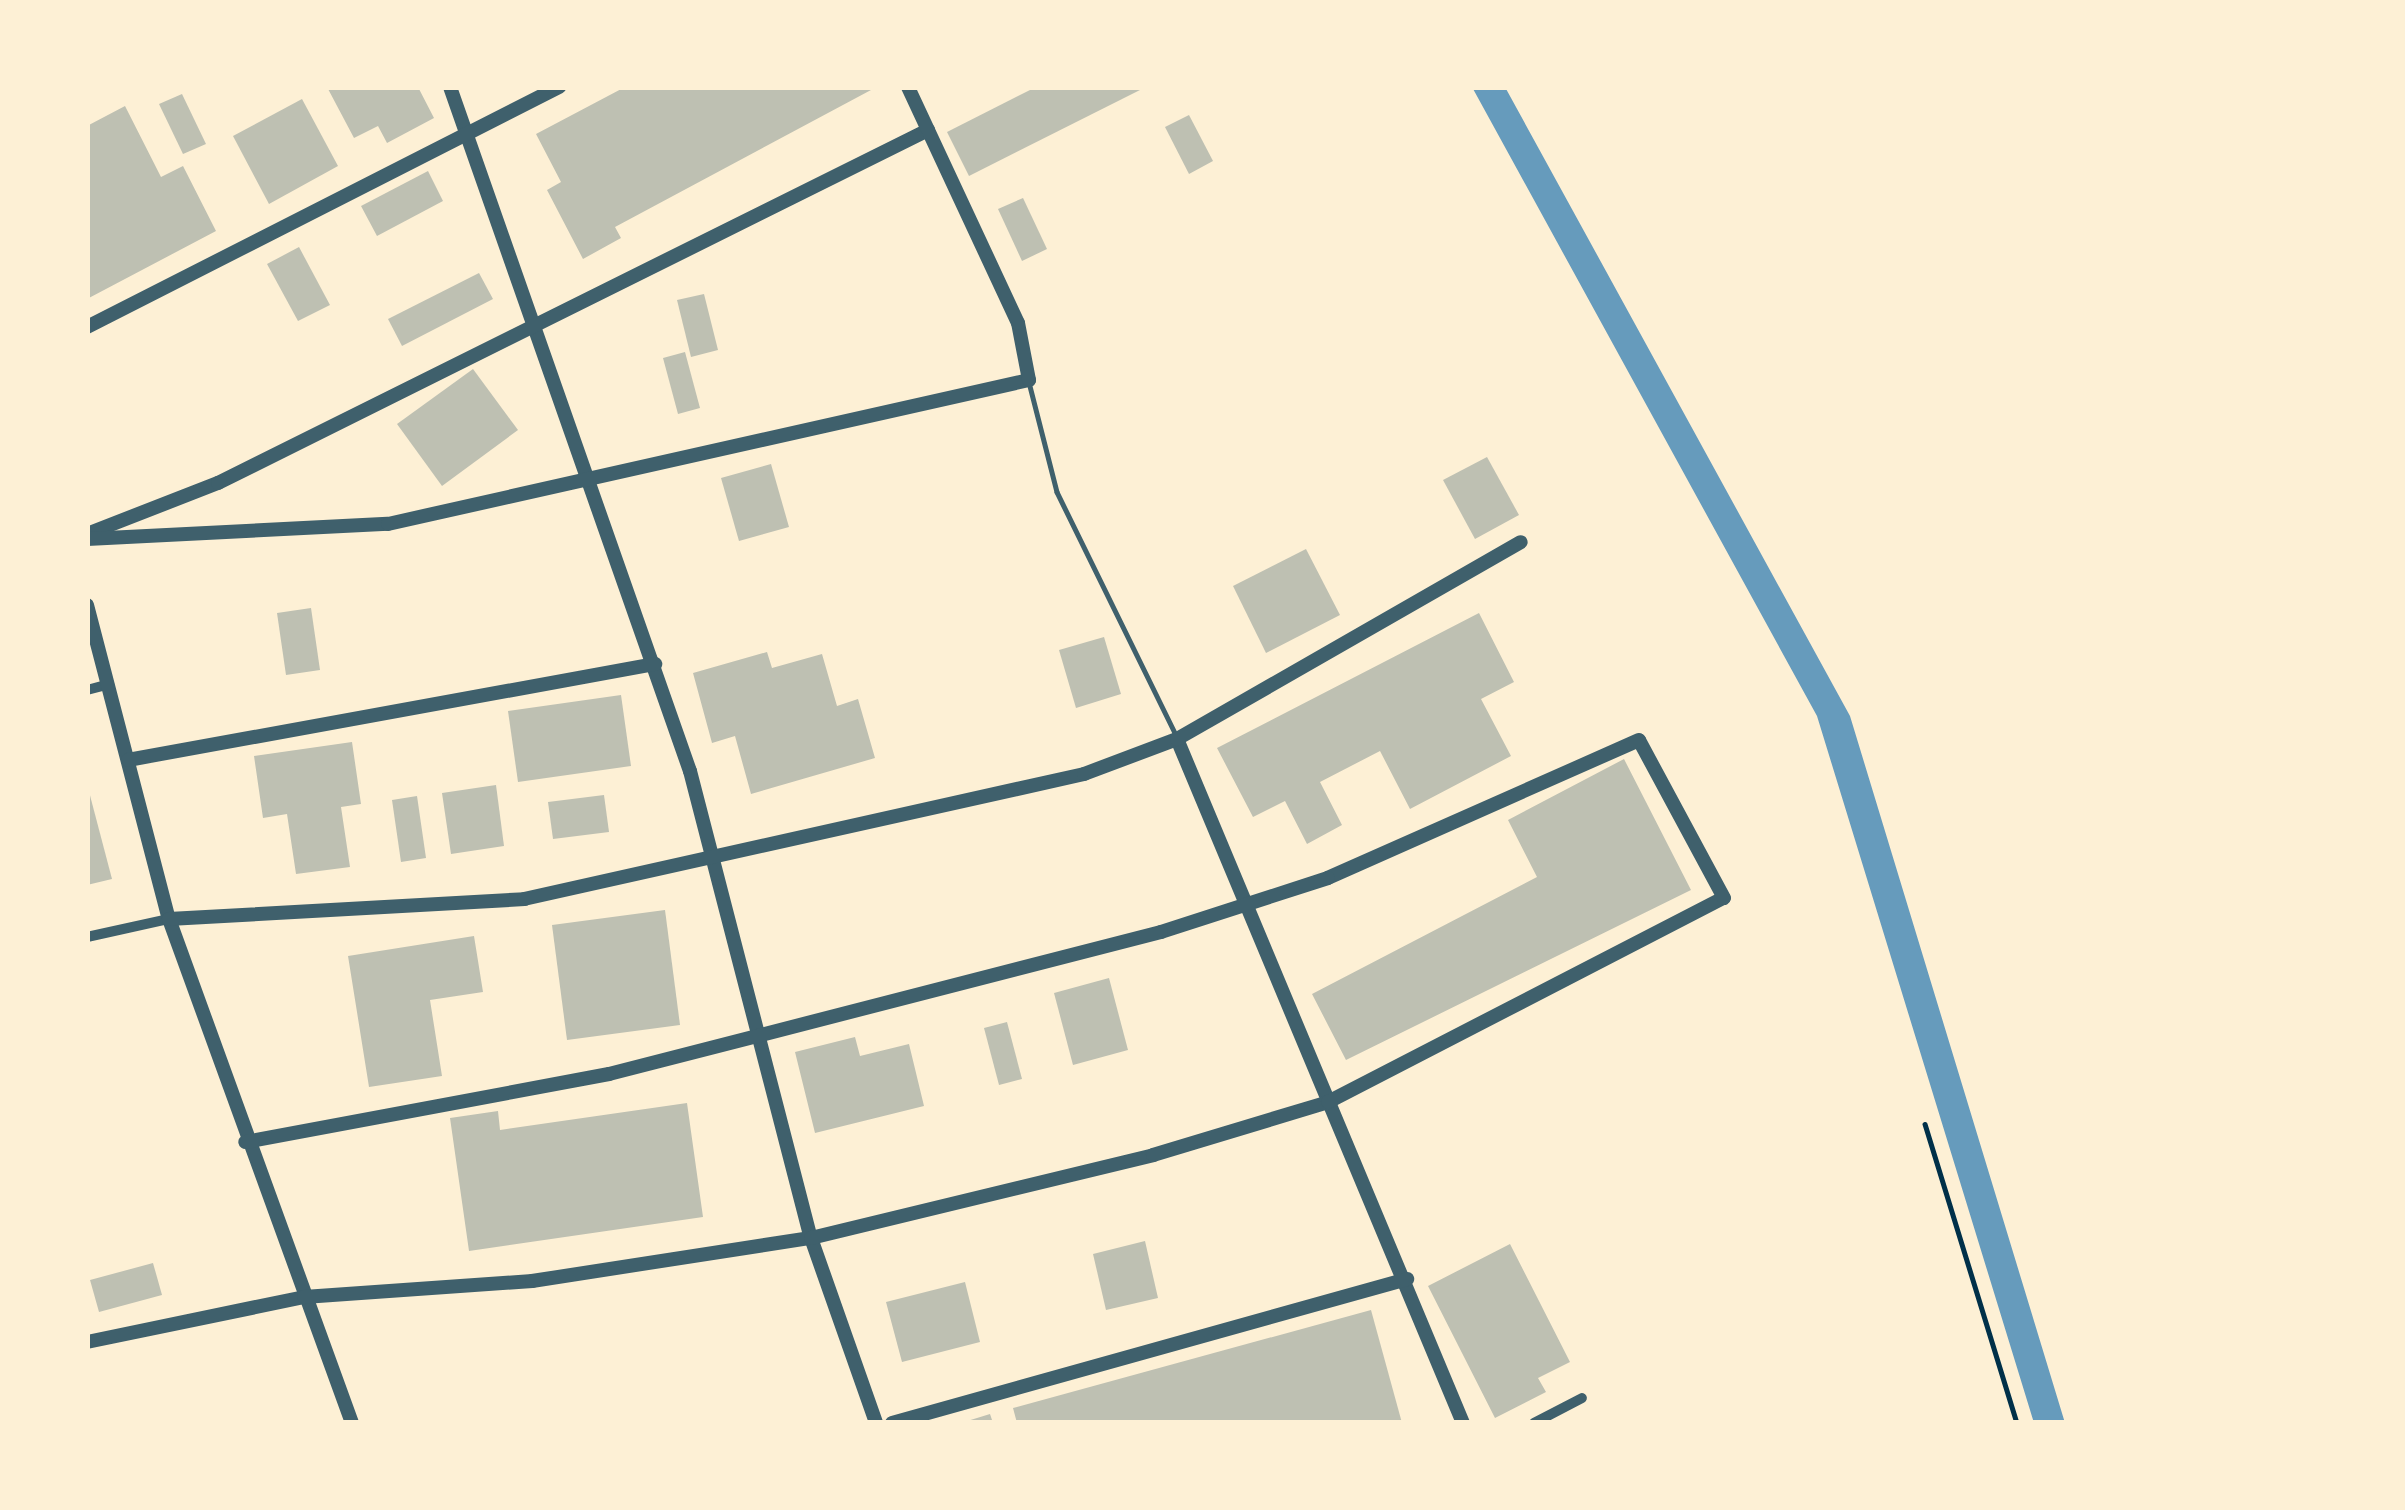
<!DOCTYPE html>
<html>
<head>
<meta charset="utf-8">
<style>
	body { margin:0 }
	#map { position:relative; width:2405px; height:1510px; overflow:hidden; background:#fdf0d5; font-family:Literata,serif }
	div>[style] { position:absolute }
	.water>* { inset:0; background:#669bbc }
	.building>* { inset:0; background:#bec0b2 }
	.path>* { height:4.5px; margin:-2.25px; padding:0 2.25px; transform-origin:2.25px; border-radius:2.25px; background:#003049 }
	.service>* { height:4.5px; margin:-2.25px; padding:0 2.25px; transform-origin:2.25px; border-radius:2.25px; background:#3f606c }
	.minor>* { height:10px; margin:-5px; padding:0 5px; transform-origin:5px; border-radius:5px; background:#3f606c }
	.tertiary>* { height:14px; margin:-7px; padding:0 7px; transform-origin:7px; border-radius:7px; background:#3f606c }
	span { translate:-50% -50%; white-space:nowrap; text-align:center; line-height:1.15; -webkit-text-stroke:9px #fdf0d5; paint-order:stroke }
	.frame { position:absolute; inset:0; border:90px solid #fdf0d5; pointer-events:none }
</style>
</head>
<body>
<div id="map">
	<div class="water">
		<i style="clip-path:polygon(1472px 87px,1505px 87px,1850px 716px,2065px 1423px,2034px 1423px,1817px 716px)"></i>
	</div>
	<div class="building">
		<i style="clip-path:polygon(327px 87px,418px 87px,434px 118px,387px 143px,378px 126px,354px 138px)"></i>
		<i style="clip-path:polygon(625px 87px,869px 87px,871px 90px,615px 227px,621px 238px,583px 259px,547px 190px,561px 182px,536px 134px)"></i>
		<i style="clip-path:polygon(1036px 87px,1146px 87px,969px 176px,947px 132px)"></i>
		<i style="clip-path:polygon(182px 94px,206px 144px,183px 154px,159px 104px)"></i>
		<i style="clip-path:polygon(302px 99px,338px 166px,269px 204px,233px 136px)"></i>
		<i style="clip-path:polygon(125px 106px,161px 177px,183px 166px,216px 231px,87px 299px,87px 126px)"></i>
		<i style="clip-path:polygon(1189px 115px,1213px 161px,1189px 174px,1165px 127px)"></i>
		<i style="clip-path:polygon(428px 171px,443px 201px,377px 236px,361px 206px)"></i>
		<i style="clip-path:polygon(1023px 198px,1047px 249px,1022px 261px,998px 209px)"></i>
		<i style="clip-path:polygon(299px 247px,330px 305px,298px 321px,267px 264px)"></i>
		<i style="clip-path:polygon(479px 273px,493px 299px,402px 346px,388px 319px)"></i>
		<i style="clip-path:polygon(704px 294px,718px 350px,691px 357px,677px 300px)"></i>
		<i style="clip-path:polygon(685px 352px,700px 408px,678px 414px,663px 358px)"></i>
		<i style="clip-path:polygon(473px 369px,518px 430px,442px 486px,397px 424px)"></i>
		<i style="clip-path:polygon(1487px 457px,1519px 515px,1475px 539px,1443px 480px)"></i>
		<i style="clip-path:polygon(771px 464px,789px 527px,739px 541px,721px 478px)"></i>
		<i style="clip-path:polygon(1306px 549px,1340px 615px,1266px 653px,1233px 586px)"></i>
		<i style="clip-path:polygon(311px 608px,320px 670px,286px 675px,277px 613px)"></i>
		<i style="clip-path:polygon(1479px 613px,1514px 682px,1481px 699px,1511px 756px,1410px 809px,1380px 751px,1320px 782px,1342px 825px,1307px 844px,1285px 801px,1253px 817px,1217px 748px)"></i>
		<i style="clip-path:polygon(1104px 637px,1121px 694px,1076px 708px,1059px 650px)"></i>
		<i style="clip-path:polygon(767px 652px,772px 668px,822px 654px,837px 706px,858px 699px,875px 758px,751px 794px,735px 736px,712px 743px,693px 673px)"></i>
		<i style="clip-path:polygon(621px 695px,631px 766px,518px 782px,508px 711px)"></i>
		<i style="clip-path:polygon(352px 742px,361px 804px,341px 807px,350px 867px,296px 874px,287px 814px,263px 818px,254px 756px)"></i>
		<i style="clip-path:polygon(1624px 759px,1691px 890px,1346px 1060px,1312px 994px,1537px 877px,1508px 820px)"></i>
		<i style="clip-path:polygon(87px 784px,112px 879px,87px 885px)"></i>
		<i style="clip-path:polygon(496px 785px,504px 846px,451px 854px,442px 793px)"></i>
		<i style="clip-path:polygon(604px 795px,609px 832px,553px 839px,548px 802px)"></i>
		<i style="clip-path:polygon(417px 796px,426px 858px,401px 862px,392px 800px)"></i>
		<i style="clip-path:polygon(665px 910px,680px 1025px,567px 1040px,552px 925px)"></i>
		<i style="clip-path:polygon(474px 936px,483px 992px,430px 1000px,442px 1076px,369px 1087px,348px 956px)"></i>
		<i style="clip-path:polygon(1109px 978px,1128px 1050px,1073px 1065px,1054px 993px)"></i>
		<i style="clip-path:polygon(1007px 1022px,1022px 1079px,999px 1085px,984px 1028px)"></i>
		<i style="clip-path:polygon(855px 1037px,860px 1056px,909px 1044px,924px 1106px,815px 1133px,795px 1052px)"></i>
		<i style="clip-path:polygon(687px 1103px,703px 1217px,469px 1251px,450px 1118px,498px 1111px,500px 1130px)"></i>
		<i style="clip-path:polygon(1145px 1241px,1158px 1298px,1106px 1310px,1093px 1254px)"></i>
		<i style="clip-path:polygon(1510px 1244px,1570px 1362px,1538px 1378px,1546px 1392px,1495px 1418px,1428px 1286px)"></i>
		<i style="clip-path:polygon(153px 1263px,162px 1295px,99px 1312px,90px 1280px)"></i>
		<i style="clip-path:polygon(965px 1282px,980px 1342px,902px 1362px,886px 1302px)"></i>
		<i style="clip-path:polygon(1371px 1310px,1402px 1423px,1017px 1423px,1013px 1408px)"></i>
		<i style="clip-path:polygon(990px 1414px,993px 1423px,964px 1423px,964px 1422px)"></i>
	</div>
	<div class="path">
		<i style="left:1925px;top:1124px;width:313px;rotate:72.9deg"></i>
	</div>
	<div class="service">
		<i style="left:1030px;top:386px;width:109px;rotate:75.7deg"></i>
		<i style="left:1057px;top:492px;width:268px;rotate:63.9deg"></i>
	</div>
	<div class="minor">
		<i style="left:87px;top:690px;width:23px;rotate:-15deg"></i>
		<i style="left:87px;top:937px;width:84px;rotate:-12.4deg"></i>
		<i style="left:1534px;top:1423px;width:54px;rotate:-27.5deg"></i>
	</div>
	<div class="tertiary">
		<i style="left:450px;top:87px;width:725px;rotate:70.67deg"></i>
		<i style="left:690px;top:771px;width:482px;rotate:75.5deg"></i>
		<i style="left:811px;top:1238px;width:196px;rotate:70.6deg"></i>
		<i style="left:87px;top:327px;width:530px;rotate:-26.95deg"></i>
		<i style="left:87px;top:534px;width:141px;rotate:-21.3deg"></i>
		<i style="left:218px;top:483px;width:793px;rotate:-26.44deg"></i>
		<i style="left:87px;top:539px;width:301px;rotate:-2.9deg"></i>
		<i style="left:388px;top:524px;width:657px;rotate:-12.66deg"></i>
		<i style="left:1029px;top:380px;width:58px;rotate:-100.9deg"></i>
		<i style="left:1018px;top:323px;width:260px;rotate:-115deg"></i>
		<i style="left:87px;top:605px;width:325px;rotate:75.4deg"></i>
		<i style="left:169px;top:919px;width:536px;rotate:70.04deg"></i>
		<i style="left:1177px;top:739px;width:741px;rotate:67.31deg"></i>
		<i style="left:128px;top:760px;width:536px;rotate:-10.32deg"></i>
		<i style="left:169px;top:919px;width:356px;rotate:-3.2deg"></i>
		<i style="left:524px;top:899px;width:574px;rotate:-12.58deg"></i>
		<i style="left:1084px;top:774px;width:99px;rotate:-20.6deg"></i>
		<i style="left:1177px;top:739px;width:396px;rotate:-29.8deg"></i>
		<i style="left:87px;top:1342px;width:222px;rotate:-11.7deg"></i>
		<i style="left:304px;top:1297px;width:229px;rotate:-4deg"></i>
		<i style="left:532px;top:1281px;width:282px;rotate:-8.8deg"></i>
		<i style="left:811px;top:1238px;width:352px;rotate:-13.6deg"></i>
		<i style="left:1153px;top:1155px;width:183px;rotate:-16.8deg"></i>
		<i style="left:1328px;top:1102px;width:445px;rotate:-27.3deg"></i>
		<i style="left:1724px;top:898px;width:179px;rotate:-118.3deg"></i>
		<i style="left:1639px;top:740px;width:340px;rotate:156.1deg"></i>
		<i style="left:1328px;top:878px;width:176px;rotate:162.1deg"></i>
		<i style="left:1161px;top:932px;width:570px;rotate:165.57deg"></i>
		<i style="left:609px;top:1074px;width:370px;rotate:169.4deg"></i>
		<i style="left:892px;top:1423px;width:535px;rotate:-15.62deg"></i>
	</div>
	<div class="frame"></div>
</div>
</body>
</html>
